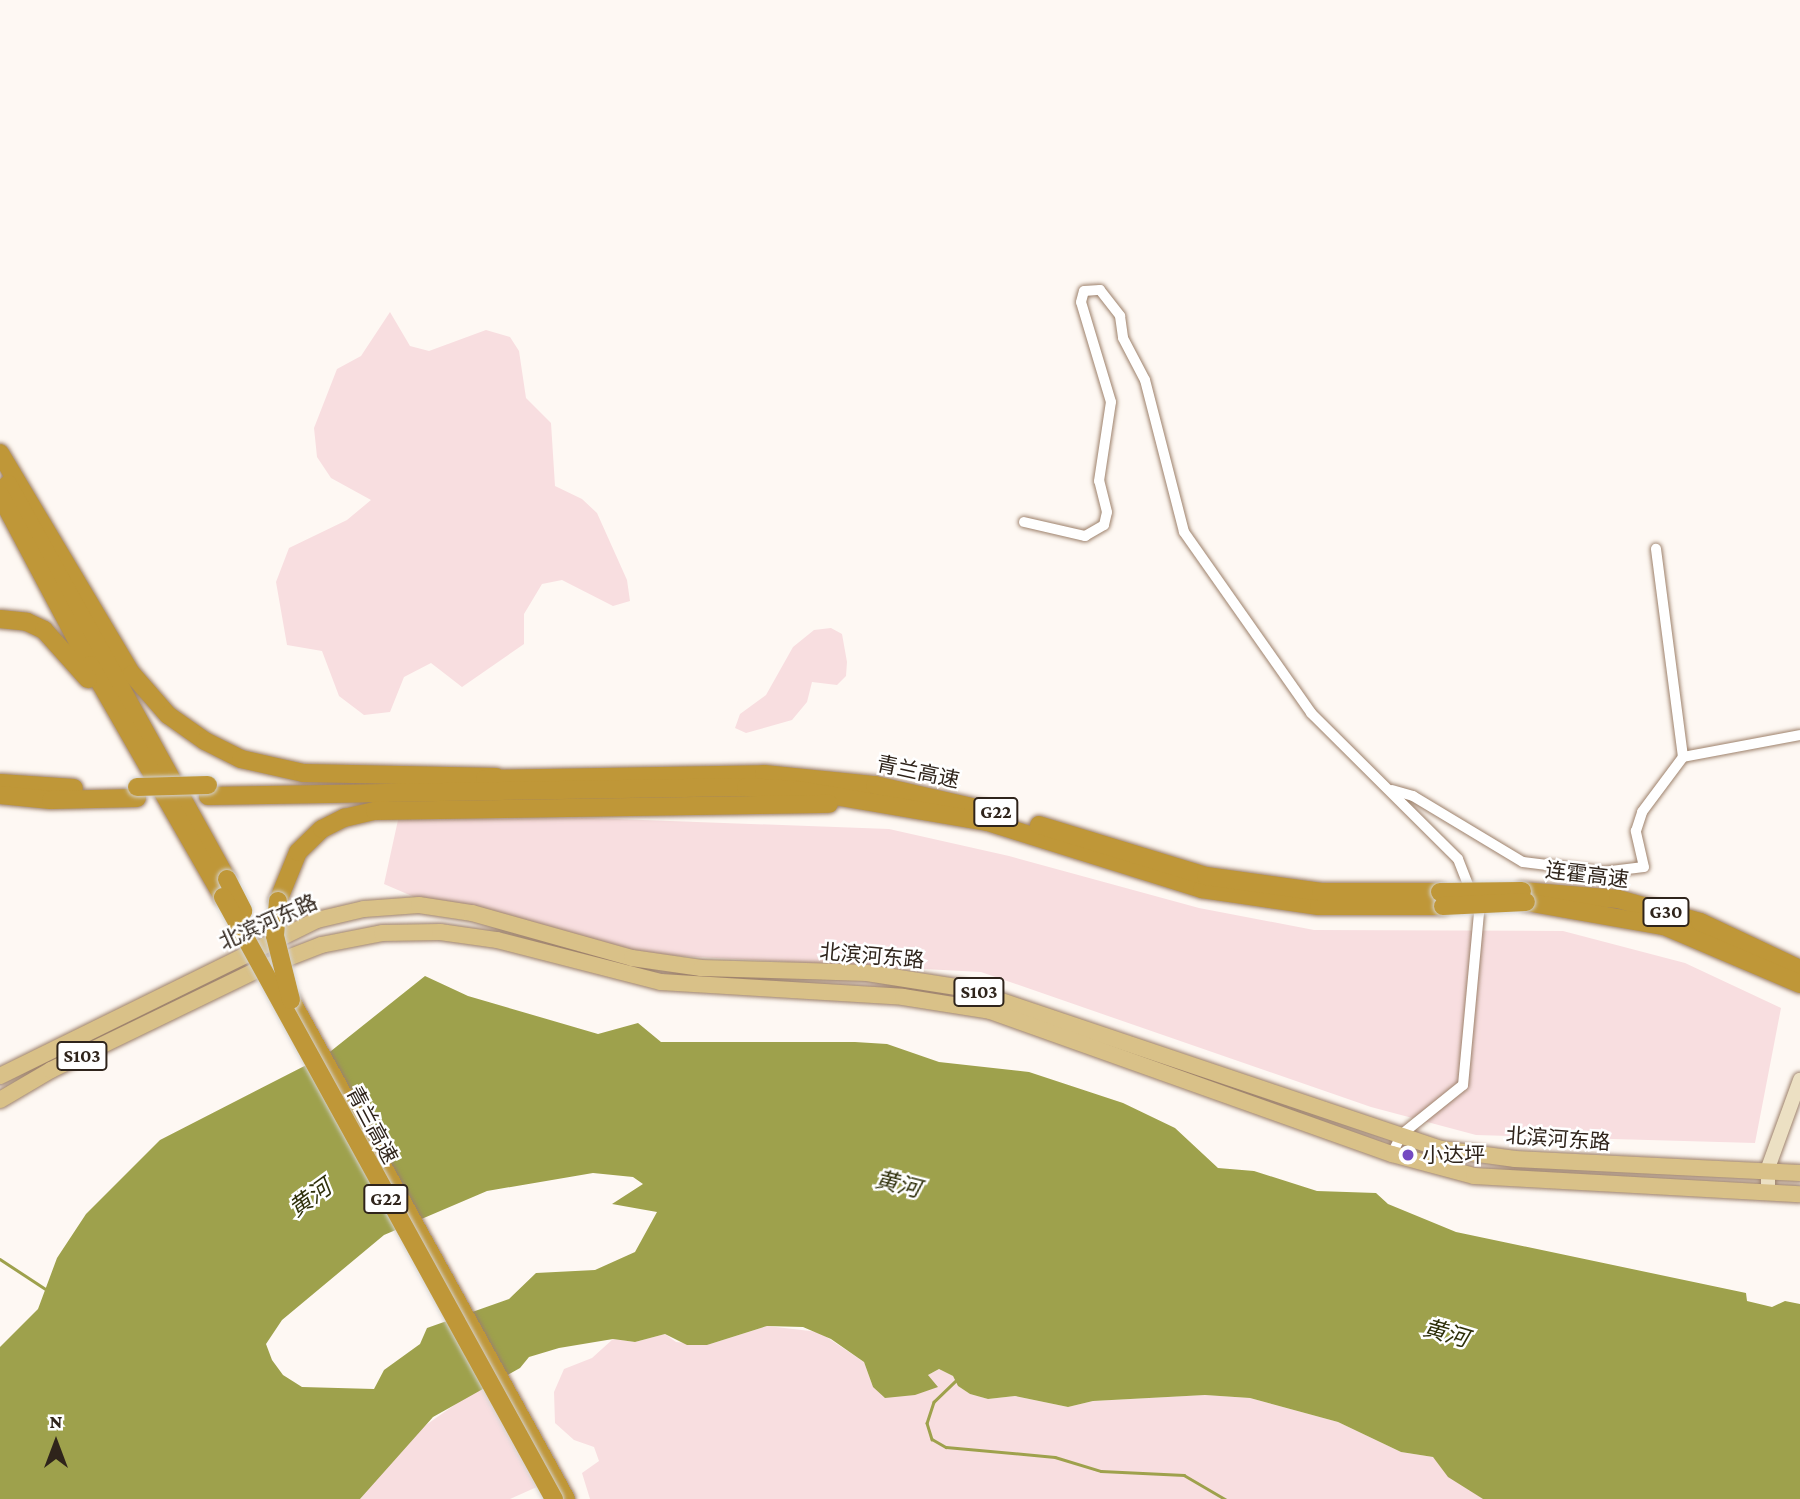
<!DOCTYPE html>
<html>
<head>
<meta charset="utf-8">
<style>
	body { margin:0 }
	#map { position:relative; width:1800px; height:1499px; overflow:hidden; background:#fef8f3; font-family:"Crimson Pro","Noto Sans SC",serif }
	div>[style] { position:absolute }
	.green>* { inset:0; background:#f8dee0 }
	.water>* { inset:0; background:#9ea14c }
	.stream>* { height:2.5px; margin:-1.25px; padding:0 1.25px; transform-origin:1.25px; border-radius:1.25px; background:#9ea14c }
	.roads { filter:drop-shadow(0 0 2px #9d816b) drop-shadow(0 0 2px #9d816b) }
	.street>* { height:10px; margin:-5px; padding:0 5px; transform-origin:5px; border-radius:5px; background:#fff }
	.secondary>* { height:14px; margin:-7px; padding:0 7px; transform-origin:7px; border-radius:7px; background:#ece0c3 }
	.primary>* { height:16px; margin:-8px; padding:0 8px; transform-origin:8px; border-radius:8px; background:#d9c188 }
	.highway>* { height:18px; margin:-9px; padding:0 9px; transform-origin:9px; border-radius:9px; background:#bf9738 }
	.bridges { filter:drop-shadow(0 0 2px #d5d3d1) drop-shadow(0 0 2px #d5d3d1) }
	.highway-bridge>* { height:18px; margin:-9px; padding:0 9px; transform-origin:9px; border-radius:9px; background:#bf9738 }
	.dots>* { width:19px; height:19px; translate:-50% -50%; box-sizing:border-box; border:4px solid #fff; border-radius:50% }
	span { translate:-50% -50%; white-space:nowrap; text-align:center; line-height:1.15; -webkit-text-stroke:5px #fff; paint-order:stroke }
	.shield-label span { padding:2px 5px; background:#fff; border:2px solid; border-radius:5px; -webkit-text-stroke-width:0 }
	.shield-label { font-size:19px; color:#2f241b; font-weight:700 }
	.street-label { font-size:21px; color:#2f241b }
	.poi-label { font-size:21px; color:#2f241b }
	.left { translate:0 -50%; text-align:left }
	.water-label { font-size:23px; color:#2f300b; font-style:italic }
	.north { position:absolute; left:21px; top:1408px; width:70px; height:70px; -webkit-text-stroke:5px #fff; paint-order:stroke; rotate:0deg; font-size:19px; font-weight:700; line-height:28px; text-align:center; color:#2f241b }
	.north::after { content:''; display:block; margin:auto; width:24px; height:32px; background:#2f241b; clip-path:polygon(50% 0,100% 100%,50% 72%,0 100%) }
</style>
</head>
<body>
<div id="map">
	<div class="green">
		<i style="clip-path:polygon(390px 312px,410px 346px,429px 351px,486px 330px,510px 337px,519px 351px,526px 398px,551px 423px,555px 486px,582px 499px,597px 513px,627px 580px,630px 601px,613px 606px,562px 580px,542px 584px,524px 614px,524px 644px,462px 687px,431px 663px,404px 677px,390px 712px,364px 715px,339px 696px,322px 651px,287px 645px,276px 582px,289px 548px,347px 520px,371px 500px,331px 478px,317px 457px,314px 428px,337px 369px,361px 356px)"></i>
		<i style="clip-path:polygon(831px 628px,842px 634px,847px 662px,846px 676px,837px 685px,812px 682px,807px 702px,792px 720px,746px 733px,735px 728px,740px 714px,766px 695px,793px 647px,814px 630px)"></i>
		<i style="clip-path:polygon(590px 818px,889px 829px,1009px 856px,1199px 908px,1314px 930px,1563px 931px,1685px 963px,1781px 1008px,1755px 1143px,1476px 1135px,1371px 1107px,981px 972px,640px 954px,442px 909px,384px 884px,398px 820px)"></i>
		<i style="clip-path:polygon(767px 1326px,819px 1332px,864px 1362px,873px 1387px,909px 1395px,934px 1387px,928px 1375px,939px 1369px,953px 1376px,958px 1386px,970px 1394px,988px 1399px,1015px 1396px,1068px 1407px,1093px 1401px,1205px 1395px,1250px 1398px,1338px 1422px,1401px 1452px,1433px 1457px,1483px 1499px,590px 1499px,582px 1473px,599px 1461px,594px 1447px,574px 1440px,555px 1423px,554px 1392px,564px 1369px,592px 1358px,613px 1339px,635px 1342px,665px 1334px,676px 1342px,707px 1345px)"></i>
		<i style="clip-path:polygon(480px 1387px,499px 1409px,539px 1486px,510px 1499px,360px 1499px,416px 1432px)"></i>
	</div>
	<div class="water">
		<i style="clip-path:polygon(evenodd,425px 976px,468px 996px,598px 1034px,638px 1023px,661px 1042px,855px 1042px,887px 1044px,939px 1062px,1029px 1072px,1123px 1103px,1175px 1128px,1218px 1168px,1254px 1171px,1317px 1191px,1376px 1193px,1388px 1204px,1456px 1232px,1746px 1293px,1747px 1301px,1772px 1307px,1785px 1301px,1800px 1304px,1800px 1499px,1483px 1499px,1448px 1477px,1433px 1457px,1401px 1452px,1338px 1422px,1250px 1398px,1205px 1395px,1093px 1401px,1068px 1407px,1015px 1396px,988px 1399px,970px 1394px,958px 1386px,953px 1376px,939px 1369px,928px 1375px,938px 1387px,915px 1395px,885px 1398px,873px 1387px,864px 1362px,831px 1339px,803px 1327px,767px 1326px,707px 1345px,687px 1345px,665px 1334px,635px 1342px,613px 1339px,559px 1348px,529px 1357px,520px 1368px,433px 1417px,360px 1499px,0 1499px,0 1347px,38px 1309px,57px 1258px,86px 1214px,160px 1140px,326px 1055px,425px 976px,593px 1173px,633px 1177px,643px 1184px,612px 1204px,657px 1212px,635px 1252px,595px 1270px,536px 1273px,509px 1299px,427px 1328px,420px 1344px,384px 1370px,374px 1389px,302px 1387px,283px 1375px,272px 1360px,266px 1344px,282px 1320px,384px 1235px,487px 1191px,593px 1173px)"></i>
	</div>
	<div class="stream">
		<i style="left:0;top:1259px;width:56px;rotate:33.4deg"></i>
		<i style="left:958px;top:1379px;width:33px;rotate:136deg"></i>
		<i style="left:934px;top:1402px;width:22px;rotate:108deg"></i>
		<i style="left:927px;top:1423px;width:17px;rotate:73deg"></i>
		<i style="left:932px;top:1439px;width:16px;rotate:30deg"></i>
		<i style="left:946px;top:1447px;width:109px;rotate:5.2deg"></i>
		<i style="left:1055px;top:1457px;width:48px;rotate:16.9deg"></i>
		<i style="left:1101px;top:1471px;width:83px;rotate:2.8deg"></i>
		<i style="left:1184px;top:1475px;width:48px;rotate:30.3deg"></i>
	</div>
	<div class="roads">
		<div class="street">
			<i style="left:1024px;top:522px;width:63px;rotate:12.9deg"></i>
			<i style="left:1085px;top:536px;width:22px;rotate:-30deg"></i>
			<i style="left:1104px;top:525px;width:13px;rotate:-77deg"></i>
			<i style="left:1107px;top:512px;width:32px;rotate:-104deg"></i>
			<i style="left:1099px;top:481px;width:80px;rotate:-81.4deg"></i>
			<i style="left:1111px;top:402px;width:104px;rotate:-106.7deg"></i>
			<i style="left:1081px;top:302px;width:11px;rotate:-75deg"></i>
			<i style="left:1084px;top:291px;width:16px;rotate:-4deg"></i>
			<i style="left:1100px;top:290px;width:33px;rotate:52deg"></i>
			<i style="left:1120px;top:316px;width:22px;rotate:82deg"></i>
			<i style="left:1123px;top:338px;width:47px;rotate:62.4deg"></i>
			<i style="left:1145px;top:380px;width:157px;rotate:75.6deg"></i>
			<i style="left:1184px;top:532px;width:221px;rotate:54.9deg"></i>
			<i style="left:1311px;top:713px;width:207px;rotate:44.8deg"></i>
			<i style="left:1458px;top:859px;width:58px;rotate:68.7deg"></i>
			<i style="left:1479px;top:913px;width:173px;rotate:95.3deg"></i>
			<i style="left:1463px;top:1085px;width:78px;rotate:141.2deg"></i>
			<i style="left:1402px;top:1134px;width:22px;rotate:117deg"></i>
			<i style="left:1683px;top:757px;width:119px;rotate:-10.6deg"></i>
			<i style="left:1392px;top:790px;width:22px;rotate:16deg"></i>
			<i style="left:1413px;top:796px;width:128px;rotate:31deg"></i>
			<i style="left:1523px;top:862px;width:81px;rotate:7.1deg"></i>
			<i style="left:1603px;top:872px;width:41px;rotate:-7deg"></i>
			<i style="left:1644px;top:867px;width:37px;rotate:-103deg"></i>
			<i style="left:1636px;top:831px;width:20px;rotate:-72deg"></i>
			<i style="left:1642px;top:812px;width:69px;rotate:-53.3deg"></i>
			<i style="left:1683px;top:757px;width:210px;rotate:-97.4deg"></i>
		</div>
		<div class="secondary">
			<i style="left:1768px;top:1189px;width:21px;rotate:-90deg"></i>
			<i style="left:1768px;top:1168px;width:94px;rotate:-70deg"></i>
		</div>
		<div class="primary">
			<i style="left:0;top:1076px;width:353px;rotate:-26.2deg"></i>
			<i style="left:317px;top:920px;width:48px;rotate:-13.2deg"></i>
			<i style="left:364px;top:909px;width:55px;rotate:-4.2deg"></i>
			<i style="left:419px;top:905px;width:54px;rotate:8.6deg"></i>
			<i style="left:472px;top:913px;width:166px;rotate:15.7deg"></i>
			<i style="left:632px;top:958px;width:70px;rotate:8.2deg"></i>
			<i style="left:701px;top:968px;width:166px;rotate:1.7deg"></i>
			<i style="left:867px;top:973px;width:97px;rotate:8.9deg"></i>
			<i style="left:963px;top:988px;width:504px;rotate:18.61deg"></i>
			<i style="left:1441px;top:1149px;width:75px;rotate:7.7deg"></i>
			<i style="left:1515px;top:1159px;width:285px;rotate:2.8deg"></i>
			<i style="left:0;top:1100px;width:59px;rotate:-30.5deg"></i>
			<i style="left:51px;top:1070px;width:229px;rotate:-25.9deg"></i>
			<i style="left:257px;top:970px;width:69px;rotate:-21.3deg"></i>
			<i style="left:321px;top:945px;width:62px;rotate:-11.1deg"></i>
			<i style="left:382px;top:933px;width:58px;rotate:-1deg"></i>
			<i style="left:440px;top:932px;width:58px;rotate:8deg"></i>
			<i style="left:497px;top:940px;width:169px;rotate:14.4deg"></i>
			<i style="left:661px;top:982px;width:242px;rotate:3.5deg"></i>
			<i style="left:903px;top:997px;width:88px;rotate:9.1deg"></i>
			<i style="left:990px;top:1011px;width:427px;rotate:19.6deg"></i>
			<i style="left:1392px;top:1154px;width:85px;rotate:15deg"></i>
			<i style="left:1474px;top:1176px;width:326px;rotate:3.2deg"></i>
		</div>
		<div class="highway">
			<i style="left:0;top:453px;width:257px;rotate:59.2deg"></i>
			<i style="left:132px;top:674px;width:55px;rotate:48.7deg"></i>
			<i style="left:168px;top:715px;width:45px;rotate:35.1deg"></i>
			<i style="left:205px;top:741px;width:40px;rotate:26.6deg"></i>
			<i style="left:241px;top:759px;width:64px;rotate:12.7deg"></i>
			<i style="left:303px;top:773px;width:193px;rotate:1.2deg"></i>
			<i style="left:8px;top:484px;width:452px;rotate:61deg"></i>
			<i style="left:0;top:495px;width:192px;rotate:62.1deg"></i>
			<i style="left:90px;top:665px;width:267px;rotate:60.2deg"></i>
			<i style="left:0;top:619px;width:27px;rotate:6deg"></i>
			<i style="left:27px;top:622px;width:19px;rotate:25deg"></i>
			<i style="left:44px;top:630px;width:66px;rotate:48.1deg"></i>
			<i style="left:485px;top:779px;width:279px;rotate:-1deg"></i>
			<i style="left:764px;top:774px;width:112px;rotate:5.7deg"></i>
			<i style="left:875px;top:785px;width:113px;rotate:12.8deg"></i>
			<i style="left:0;top:783px;width:74px;rotate:3.9deg"></i>
			<i style="left:0;top:795px;width:51px;rotate:5.6deg"></i>
			<i style="left:51px;top:800px;width:86px;rotate:-1.3deg"></i>
			<i style="left:208px;top:796px;width:538px;rotate:-0.96deg"></i>
			<i style="left:746px;top:787px;width:53px;rotate:3.2deg"></i>
			<i style="left:799px;top:790px;width:192px;rotate:9.6deg"></i>
			<i style="left:988px;top:822px;width:224px;rotate:17.4deg"></i>
			<i style="left:1202px;top:889px;width:118px;rotate:8.3deg"></i>
			<i style="left:1319px;top:906px;width:124px"></i>
			<i style="left:1039px;top:825px;width:175px;rotate:17deg"></i>
			<i style="left:1206px;top:876px;width:116px;rotate:7.9deg"></i>
			<i style="left:1321px;top:892px;width:119px"></i>
			<i style="left:1522px;top:891px;width:96px;rotate:4.8deg"></i>
			<i style="left:1618px;top:899px;width:85px;rotate:15.7deg"></i>
			<i style="left:1700px;top:922px;width:110px;rotate:25.2deg"></i>
			<i style="left:278px;top:901px;width:53px;rotate:-67.8deg"></i>
			<i style="left:298px;top:852px;width:33px;rotate:-44deg"></i>
			<i style="left:322px;top:829px;width:25px;rotate:-27deg"></i>
			<i style="left:344px;top:818px;width:32px;rotate:-13deg"></i>
			<i style="left:375px;top:811px;width:454px;rotate:-0.9deg"></i>
			<i style="left:1526px;top:902px;width:140px;rotate:9.9deg"></i>
			<i style="left:1664px;top:926px;width:148px;rotate:23.1deg"></i>
			<i style="left:291px;top:1000px;width:570px;rotate:61.14deg"></i>
		</div>
	</div>
	<div class="bridges">
		<div class="highway-bridge">
			<i style="left:137px;top:787px;width:71px;rotate:-1.6deg"></i>
			<i style="left:227px;top:879px;width:36px;rotate:63deg"></i>
			<i style="left:1440px;top:892px;width:82px;rotate:-0.7deg"></i>
			<i style="left:223px;top:897px;width:687px;rotate:61.2deg"></i>
			<i style="left:278px;top:901px;width:35px;rotate:95deg"></i>
			<i style="left:275px;top:936px;width:66px;rotate:76deg"></i>
			<i style="left:1443px;top:906px;width:83px;rotate:-2.8deg"></i>
		</div>
	</div>
	<div class="dots">
		<i style="left:1408px;top:1155px;background:#744ac2"></i>
	</div>
	<div class="shield-label">
		<span style="left:996px;top:812px">G22</span>
		<span style="left:1666px;top:912px">G30</span>
		<span style="left:979px;top:992px">S103</span>
		<span style="left:82px;top:1056px">S103</span>
		<span style="left:386px;top:1199px">G22</span>
	</div>
	<div class="street-label">
		<span style="left:918px;top:772px;rotate:12deg">青兰高速</span>
		<span style="left:1587px;top:875px;rotate:7deg">连霍高速</span>
		<span style="left:268px;top:922px;rotate:-24deg">北滨河东路</span>
		<span style="left:872px;top:956px;rotate:5deg">北滨河东路</span>
		<span style="left:372px;top:1125px;rotate:62deg">青兰高速</span>
		<span style="left:1558px;top:1139px;rotate:4deg">北滨河东路</span>
	</div>
	<div class="poi-label">
		<span class="left" style="left:1422px;top:1155px">小达坪</span>
	</div>
	<div class="water-label">
		<span style="left:898px;top:1184px;rotate:14deg">黄河</span>
		<span style="left:310px;top:1198px;rotate:-36deg">黄河</span>
		<span style="left:1446px;top:1333px;rotate:16deg">黄河</span>
	</div>
	<div class="north">N</div>
</div>
</body>
</html>
